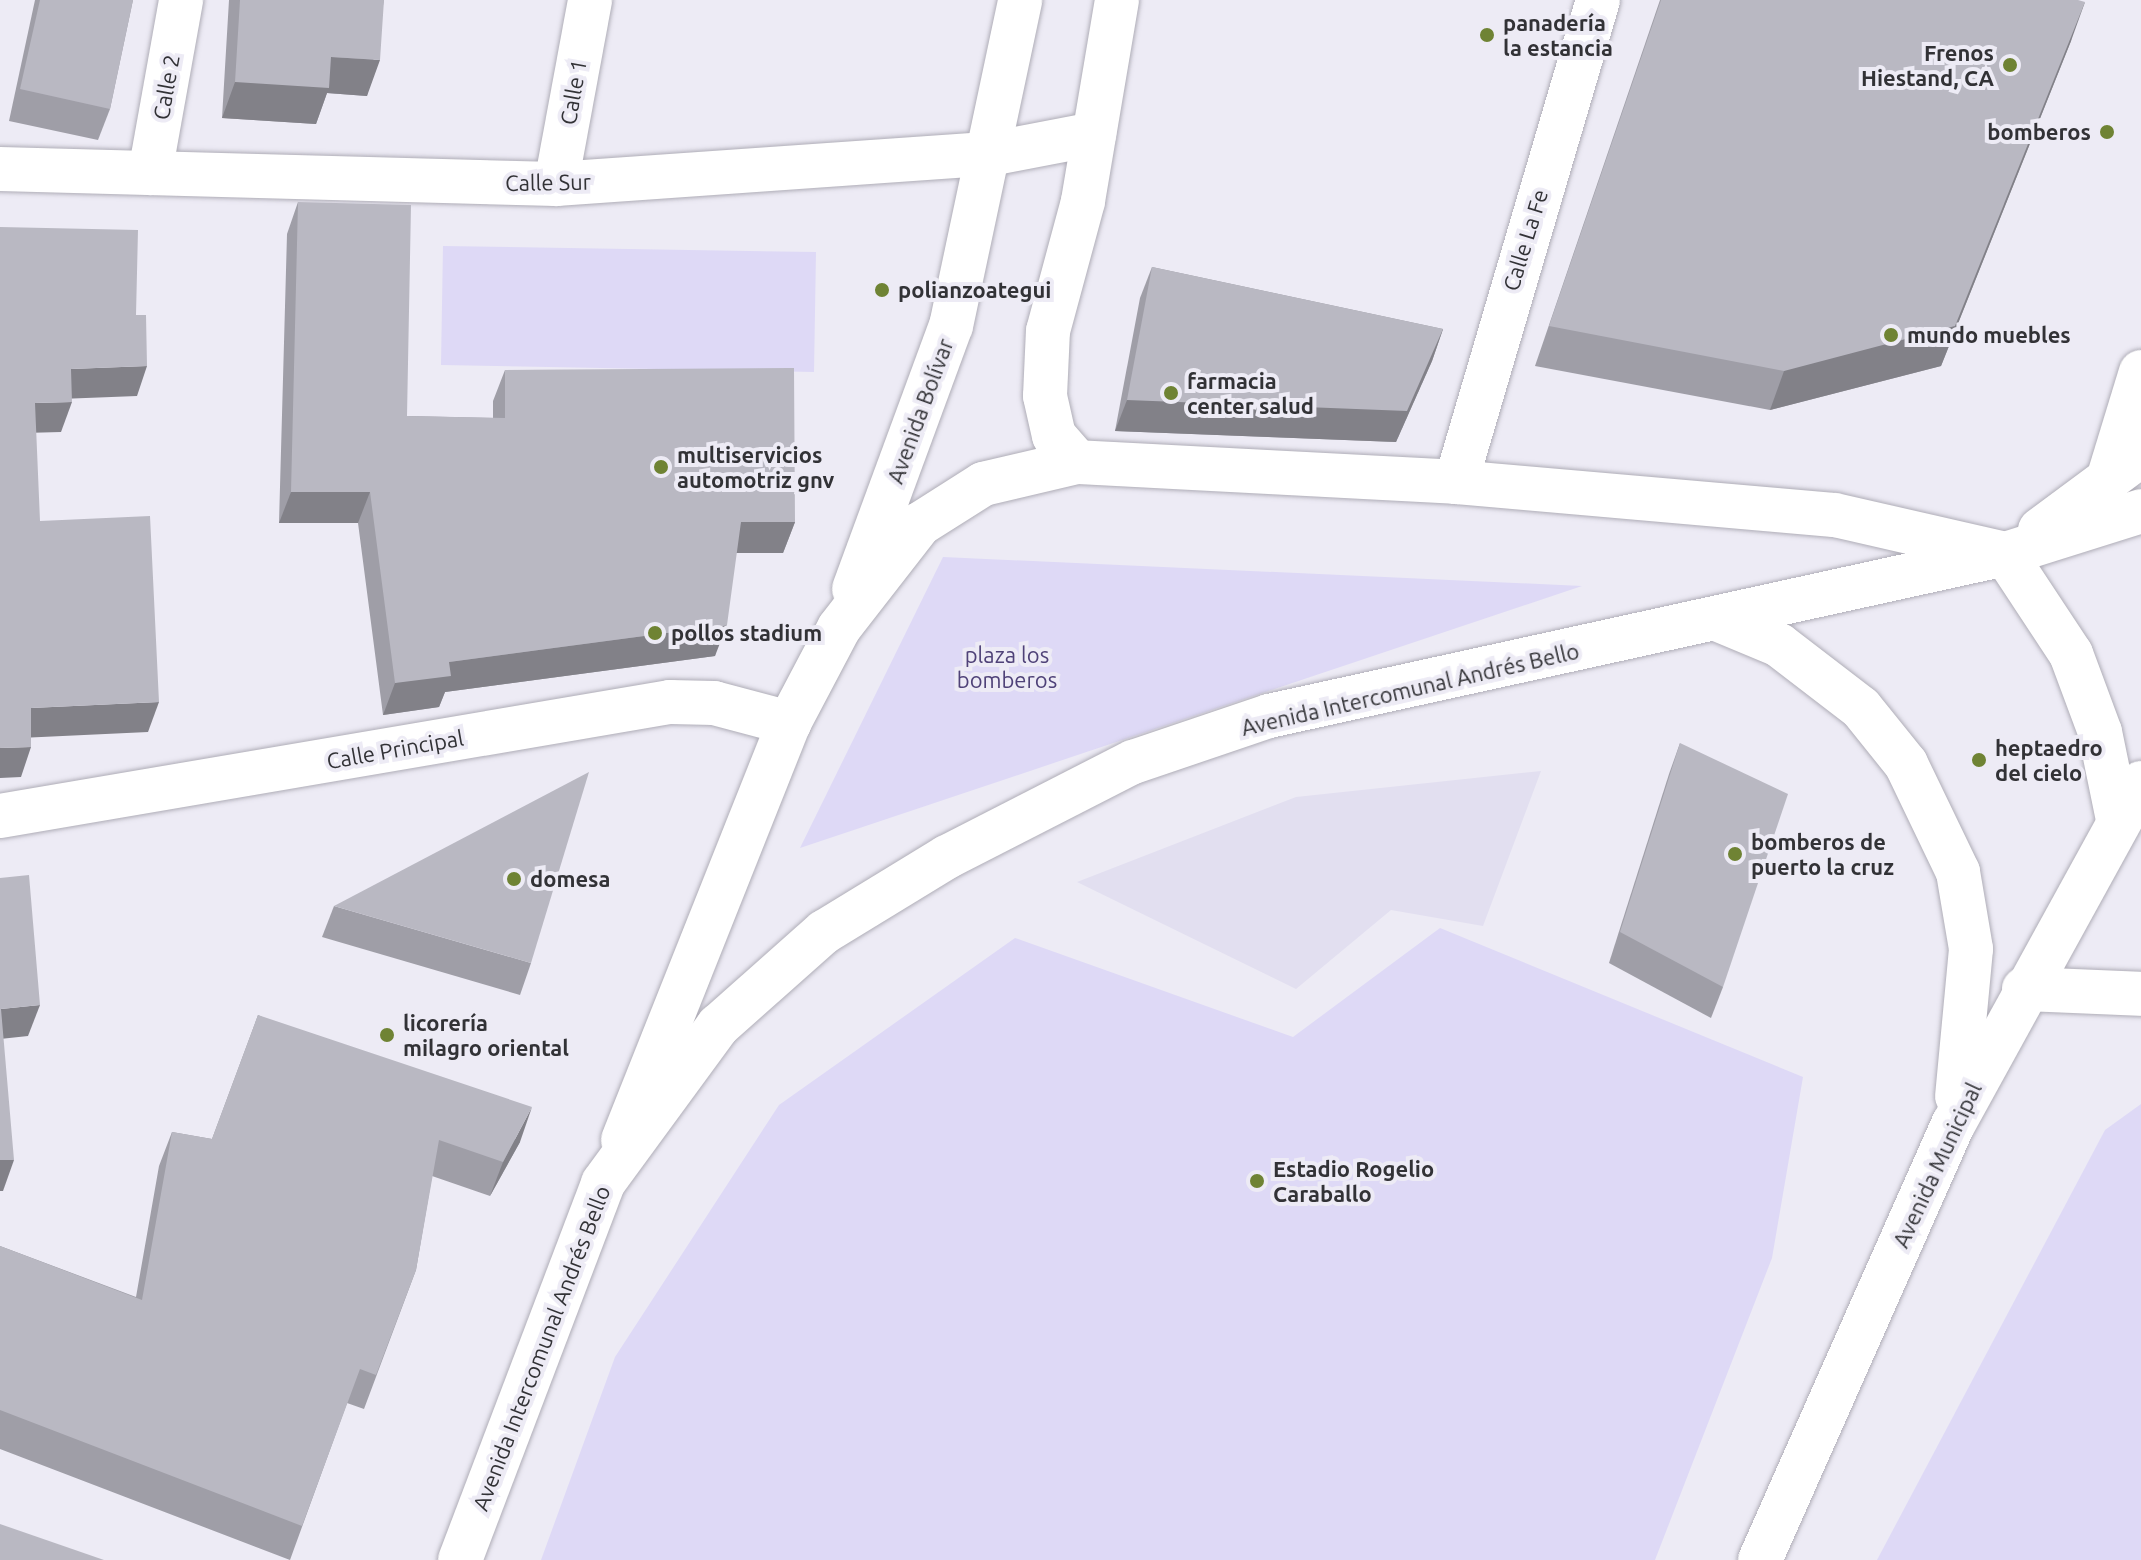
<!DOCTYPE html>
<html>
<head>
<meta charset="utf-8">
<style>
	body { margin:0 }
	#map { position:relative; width:2141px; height:1560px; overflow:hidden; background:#edebf5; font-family:Ubuntu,sans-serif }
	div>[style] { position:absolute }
	.built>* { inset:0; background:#e2dff0 }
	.green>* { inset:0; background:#ded9f6 }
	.roads { filter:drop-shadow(0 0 2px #afadb7) drop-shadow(0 0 2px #afadb7) }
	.street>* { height:44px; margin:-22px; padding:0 22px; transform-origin:22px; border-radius:22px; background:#fff }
	.secondary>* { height:44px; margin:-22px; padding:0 22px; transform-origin:22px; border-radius:22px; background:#fff }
	.highway>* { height:44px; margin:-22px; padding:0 22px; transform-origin:22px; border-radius:22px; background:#fff }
	.wall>* { inset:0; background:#9f9ea7 }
	.shaded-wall>* { inset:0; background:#828188 }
	.building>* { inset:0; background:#b9b8c2 }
	.dots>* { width:22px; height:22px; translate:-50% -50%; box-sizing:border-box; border:4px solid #edebf5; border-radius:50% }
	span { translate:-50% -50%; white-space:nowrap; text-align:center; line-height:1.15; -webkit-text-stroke:8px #edebf5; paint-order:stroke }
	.poi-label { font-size:22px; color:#323236; font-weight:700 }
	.left { translate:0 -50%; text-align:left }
	.right { translate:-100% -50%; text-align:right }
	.street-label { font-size:22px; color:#323236 }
	.park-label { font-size:22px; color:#4f4278 }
</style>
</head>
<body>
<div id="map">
	<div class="built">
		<i style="clip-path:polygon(1541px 771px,1483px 926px,1391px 910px,1296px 989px,1077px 882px,1296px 797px)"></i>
	</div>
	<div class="green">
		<i style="clip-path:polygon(443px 246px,816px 252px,814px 372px,441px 365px)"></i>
		<i style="clip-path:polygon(943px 557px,1582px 586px,800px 848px)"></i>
		<i style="clip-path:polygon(1440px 928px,1803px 1077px,1772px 1258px,1655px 1560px,541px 1560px,615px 1357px,779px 1105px,1015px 938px,1293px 1037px)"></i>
		<i style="clip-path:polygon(2141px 1104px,2141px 1560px,1877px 1560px,2105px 1130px)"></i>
	</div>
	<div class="roads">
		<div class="street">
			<i style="left:0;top:169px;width:556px;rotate:1.55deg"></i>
			<i style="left:556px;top:184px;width:435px;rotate:-4deg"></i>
			<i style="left:990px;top:154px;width:106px;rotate:-10.9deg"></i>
			<i style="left:150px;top:173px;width:176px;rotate:-79.8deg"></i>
			<i style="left:556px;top:184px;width:187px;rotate:-79.5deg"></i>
			<i style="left:1456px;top:482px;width:502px;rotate:-73.58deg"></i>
			<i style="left:2107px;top:483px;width:116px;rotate:-73deg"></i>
			<i style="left:0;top:816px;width:680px;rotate:-9.66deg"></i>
			<i style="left:670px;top:702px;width:44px;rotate:1.3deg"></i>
			<i style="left:714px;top:703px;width:78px;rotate:14.9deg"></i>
			<i style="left:2024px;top:989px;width:117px;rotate:2.4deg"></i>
		</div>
		<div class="secondary">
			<i style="left:1077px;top:462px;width:35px;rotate:-131deg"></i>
			<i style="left:1054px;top:436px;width:41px;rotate:-102.7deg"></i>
			<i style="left:1045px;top:396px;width:65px;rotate:-87.4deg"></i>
			<i style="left:1048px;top:331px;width:135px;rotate:-74.9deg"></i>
			<i style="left:1083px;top:201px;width:204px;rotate:-80.4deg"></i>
			<i style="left:854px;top:589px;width:280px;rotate:-69.8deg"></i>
			<i style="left:951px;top:326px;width:333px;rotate:-78deg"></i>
			<i style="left:623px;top:1140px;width:449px;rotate:-68.3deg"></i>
			<i style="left:789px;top:723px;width:107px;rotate:-62.2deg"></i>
			<i style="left:839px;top:628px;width:132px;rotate:-52.1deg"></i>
			<i style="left:920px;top:524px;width:75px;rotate:-32.4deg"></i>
			<i style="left:983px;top:484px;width:97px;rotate:-13.2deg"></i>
			<i style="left:1077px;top:462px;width:380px;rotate:3deg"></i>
			<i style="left:1456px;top:482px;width:380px;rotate:5deg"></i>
			<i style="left:1835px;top:515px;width:174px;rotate:12.9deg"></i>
		</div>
		<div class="highway">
			<i style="left:2040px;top:530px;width:126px;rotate:-36.6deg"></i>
			<i style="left:2005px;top:554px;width:120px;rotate:56.6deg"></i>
			<i style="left:2071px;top:654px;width:83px;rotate:69.6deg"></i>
			<i style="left:2100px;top:732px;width:90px;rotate:78.4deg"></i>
			<i style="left:1719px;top:620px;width:65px;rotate:22.6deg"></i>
			<i style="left:1779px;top:645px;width:103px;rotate:37.5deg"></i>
			<i style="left:1861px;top:708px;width:72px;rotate:51.2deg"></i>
			<i style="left:1906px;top:764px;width:120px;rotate:64.3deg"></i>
			<i style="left:1958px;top:872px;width:78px;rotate:80.4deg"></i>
			<i style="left:1971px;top:949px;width:148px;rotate:95.4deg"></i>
			<i style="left:460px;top:1560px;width:403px;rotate:-69.2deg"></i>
			<i style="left:603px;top:1183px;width:195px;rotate:-53.8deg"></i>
			<i style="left:718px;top:1026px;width:142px;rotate:-41.6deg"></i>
			<i style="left:824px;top:932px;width:144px;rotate:-31.4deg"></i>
			<i style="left:947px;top:857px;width:209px;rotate:-27.1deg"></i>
			<i style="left:1133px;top:762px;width:144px;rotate:-18.7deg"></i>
			<i style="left:1269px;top:716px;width:754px;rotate:-12.41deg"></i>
			<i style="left:2005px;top:554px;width:143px;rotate:-17.5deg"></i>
			<i style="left:1760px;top:1560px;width:478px;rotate:-66.1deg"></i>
			<i style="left:1954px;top:1123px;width:388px;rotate:-61.2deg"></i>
		</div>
	</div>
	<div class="wall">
		<i style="clip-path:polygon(35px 0,133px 0,110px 109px,98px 140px,9px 121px)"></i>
		<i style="clip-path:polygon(229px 0,384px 0,367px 96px,327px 93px,316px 124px,222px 118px)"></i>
		<i style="clip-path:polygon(1660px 0,2078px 0,2071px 41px,1941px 366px,1770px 410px,1535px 366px)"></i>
		<i style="clip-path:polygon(298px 202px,407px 416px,493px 418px,493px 401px,505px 370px,795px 522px,783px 553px,736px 553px,715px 656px,445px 692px,439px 707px,383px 715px,358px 523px,279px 523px,287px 234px)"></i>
		<i style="clip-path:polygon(1152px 267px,1443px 329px,1432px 361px,1396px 442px,1115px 431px,1140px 298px)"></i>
		<i style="clip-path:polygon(1680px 743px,1723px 987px,1711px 1018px,1609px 963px,1669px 774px)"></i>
		<i style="clip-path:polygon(334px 906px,531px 963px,520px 995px,322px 937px)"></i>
		<i style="clip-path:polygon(258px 1015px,520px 1142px,490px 1196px,432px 1176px,416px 1270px,364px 1409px,347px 1403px,290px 1560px,0 1449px,0 1246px,136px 1297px,159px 1166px,172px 1132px,212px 1139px)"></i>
	</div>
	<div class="shaded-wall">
		<i style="clip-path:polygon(2085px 2px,2071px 41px,1941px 366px,1770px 410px,1784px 371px)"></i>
		<i style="clip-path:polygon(331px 57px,380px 60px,367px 96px,327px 93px,316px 124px,222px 118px,235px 82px)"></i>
		<i style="clip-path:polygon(1443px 329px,1432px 361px,1396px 442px,1115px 431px,1127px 400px)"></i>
		<i style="clip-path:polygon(147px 366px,137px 396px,60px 399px,71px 369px)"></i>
		<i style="clip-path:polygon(72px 402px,61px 432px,24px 433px,35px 403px)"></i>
		<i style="clip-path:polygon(291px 492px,370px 492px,358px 523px,279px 523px)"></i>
		<i style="clip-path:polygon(741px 522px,795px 522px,783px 553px,729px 553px)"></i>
		<i style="clip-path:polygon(727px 625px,715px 656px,445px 692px,439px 707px,383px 715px,395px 683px,449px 662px)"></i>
		<i style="clip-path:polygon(159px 702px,148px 732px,20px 738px,31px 708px)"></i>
		<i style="clip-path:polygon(31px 747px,21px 777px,0 778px,0 748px)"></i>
		<i style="clip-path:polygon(40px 1005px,28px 1036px,0 1039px,1px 1009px)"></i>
		<i style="clip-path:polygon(532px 1107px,520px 1142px,490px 1196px,503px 1162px)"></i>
		<i style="clip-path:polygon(0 1160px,14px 1160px,3px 1191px,0 1191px)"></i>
	</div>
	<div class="building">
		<i style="clip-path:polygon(40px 0,133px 0,110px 109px,20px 89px)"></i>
		<i style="clip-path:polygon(240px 0,384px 0,380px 60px,331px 57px,329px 88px,235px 82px)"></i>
		<i style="clip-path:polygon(1661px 0,2078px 0,2085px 2px,1955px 326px,1784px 371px,1549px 326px)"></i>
		<i style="clip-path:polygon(298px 202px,411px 205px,407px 416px,505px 418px,505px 370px,794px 368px,795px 522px,741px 522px,727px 625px,449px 662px,451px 676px,395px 683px,370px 492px,291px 492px)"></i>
		<i style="clip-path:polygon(0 227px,138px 230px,136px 315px,146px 315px,147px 366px,71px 369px,72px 402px,35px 403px,40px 521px,150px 516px,159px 702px,31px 708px,31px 747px,0 748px)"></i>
		<i style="clip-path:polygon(1152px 267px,1443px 329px,1407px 411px,1127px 400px)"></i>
		<i style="clip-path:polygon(1680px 743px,1788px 794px,1723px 987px,1620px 932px)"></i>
		<i style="clip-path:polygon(589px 772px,531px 963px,334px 906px)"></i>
		<i style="clip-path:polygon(29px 875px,40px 1005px,1px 1009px,14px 1160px,0 1160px,0 878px)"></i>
		<i style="clip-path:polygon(258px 1015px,532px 1107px,503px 1162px,439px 1140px,416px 1270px,376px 1375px,360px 1369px,302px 1526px,0 1410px,0 1246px,142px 1300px,172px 1132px,212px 1139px)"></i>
		<i style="clip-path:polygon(0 1524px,104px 1560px,0 1560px)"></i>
	</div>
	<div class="dots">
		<i style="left:1487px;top:35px;background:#6f8334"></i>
		<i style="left:2010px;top:65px;background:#6f8334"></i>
		<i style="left:2107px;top:132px;background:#6f8334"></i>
		<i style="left:882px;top:290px;background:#6f8334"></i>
		<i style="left:1891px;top:335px;background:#6f8334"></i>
		<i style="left:1171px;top:393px;background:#6f8334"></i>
		<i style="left:661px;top:467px;background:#6f8334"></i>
		<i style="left:655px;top:633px;background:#6f8334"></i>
		<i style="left:1979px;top:760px;background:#6f8334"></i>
		<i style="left:1735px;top:854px;background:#6f8334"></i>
		<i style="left:514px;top:879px;background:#6f8334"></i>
		<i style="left:387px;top:1035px;background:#6f8334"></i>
		<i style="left:1257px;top:1181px;background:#6f8334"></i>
	</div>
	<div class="poi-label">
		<span class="left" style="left:1503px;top:35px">panadería<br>la estancia</span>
		<span class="right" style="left:1994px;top:65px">Frenos<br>Hiestand, CA</span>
		<span class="right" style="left:2091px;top:132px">bomberos</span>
		<span class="left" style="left:898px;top:290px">polianzoategui</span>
		<span class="left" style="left:1907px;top:335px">mundo muebles</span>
		<span class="left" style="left:1187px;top:393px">farmacia<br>center salud</span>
		<span class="left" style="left:677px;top:467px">multiservicios<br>automotriz gnv</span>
		<span class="left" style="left:671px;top:633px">pollos stadium</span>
		<span class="left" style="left:1995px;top:760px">heptaedro<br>del cielo</span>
		<span class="left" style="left:1751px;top:854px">bomberos de<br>puerto la cruz</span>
		<span class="left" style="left:530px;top:879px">domesa</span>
		<span class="left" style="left:403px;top:1035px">licorería<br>milagro oriental</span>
		<span class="left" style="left:1273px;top:1181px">Estadio Rogelio<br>Caraballo</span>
	</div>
	<div class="street-label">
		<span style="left:166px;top:87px;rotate:-80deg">Calle 2</span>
		<span style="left:573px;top:92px;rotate:-80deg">Calle 1</span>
		<span style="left:548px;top:182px;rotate:-1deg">Calle Sur</span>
		<span style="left:1525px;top:240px;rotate:-73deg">Calle La Fe</span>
		<span style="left:920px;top:411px;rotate:-70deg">Avenida Bolívar</span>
		<span style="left:1410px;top:689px;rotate:-13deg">Avenida Intercomunal Andrés Bello</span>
		<span style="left:395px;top:749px;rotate:-10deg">Calle Principal</span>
		<span style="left:1937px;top:1165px;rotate:-65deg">Avenida Municipal</span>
		<span style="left:541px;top:1348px;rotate:-69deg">Avenida Intercomunal Andrés Bello</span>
	</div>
	<div class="park-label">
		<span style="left:1007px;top:667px">plaza los<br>bomberos</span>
	</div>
</div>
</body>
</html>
